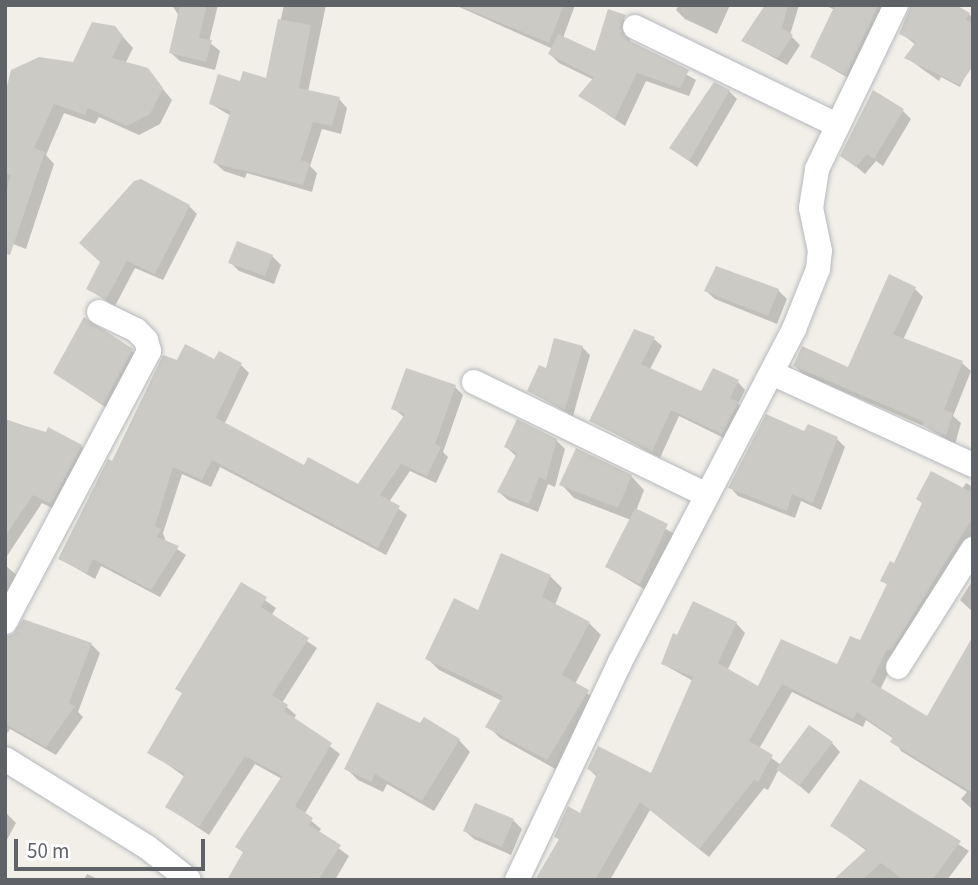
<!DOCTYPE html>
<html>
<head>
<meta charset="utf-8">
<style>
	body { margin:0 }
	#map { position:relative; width:978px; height:885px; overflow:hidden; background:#f1efe8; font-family:"Source Sans 3",sans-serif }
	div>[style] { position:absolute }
	.shadow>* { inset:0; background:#0003 }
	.building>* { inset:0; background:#cccac5 }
	.roads { filter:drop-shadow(0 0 2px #b5b8bc) drop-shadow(0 0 2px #b5b8bc) }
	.street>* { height:24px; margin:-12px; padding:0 12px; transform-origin:12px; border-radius:12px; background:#fff }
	span { translate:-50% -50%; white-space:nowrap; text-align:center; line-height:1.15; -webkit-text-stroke:5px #fff; paint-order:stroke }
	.frame { position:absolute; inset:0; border:7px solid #5f6368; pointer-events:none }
	.scale { position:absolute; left:14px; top:839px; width:191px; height:32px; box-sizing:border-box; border:4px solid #5f6368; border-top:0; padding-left:9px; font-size:21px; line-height:24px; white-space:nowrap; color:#5f6368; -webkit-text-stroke:5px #fff; paint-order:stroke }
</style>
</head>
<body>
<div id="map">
	<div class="shadow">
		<i style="clip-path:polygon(172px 5px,218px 5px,209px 42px,220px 51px,215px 70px,180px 61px,171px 53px,179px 16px)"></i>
		<i style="clip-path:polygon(284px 5px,326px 5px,308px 92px,339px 99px,347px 108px,341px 134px,322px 129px,310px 166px,317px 173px,312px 192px,247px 173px,245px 178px,224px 171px,215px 163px,231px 116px,211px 104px,242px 83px,267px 80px)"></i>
		<i style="clip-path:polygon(455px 5px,575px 5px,563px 38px,596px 53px,609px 12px,634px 25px,628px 37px,632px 44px,696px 80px,689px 96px,646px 81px,625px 126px,580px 96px,594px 80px,559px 63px,550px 54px,553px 49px)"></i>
		<i style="clip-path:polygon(679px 5px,730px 5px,717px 34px,685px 19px,676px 10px)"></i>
		<i style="clip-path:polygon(767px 5px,799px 5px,790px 35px,800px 45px,787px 65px,743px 41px)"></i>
		<i style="clip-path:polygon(824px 5px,894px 5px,855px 82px,812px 57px,835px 10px)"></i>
		<i style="clip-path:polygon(969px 14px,973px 18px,973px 59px,960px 87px,941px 77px,939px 81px,907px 58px,916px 45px,901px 33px)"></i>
		<i style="clip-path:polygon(114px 27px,133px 48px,125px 64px,147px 70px,172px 100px,160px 124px,139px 135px,99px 117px,95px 124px,64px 113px,46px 155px,54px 164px,26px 249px,5px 241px,5px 96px,74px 64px)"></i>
		<i style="clip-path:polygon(729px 91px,737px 99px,697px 167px,672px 148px)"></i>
		<i style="clip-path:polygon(903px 111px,911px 119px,883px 166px,876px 161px,865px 174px,842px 155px)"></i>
		<i style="clip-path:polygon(189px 206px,197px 214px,163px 280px,135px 268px,115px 306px,88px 289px,102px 263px)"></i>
		<i style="clip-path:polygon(272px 256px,281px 265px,274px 284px,239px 271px,231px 263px)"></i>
		<i style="clip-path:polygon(915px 289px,923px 297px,903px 340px,962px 363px,971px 371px,953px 416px,961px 423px,955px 444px,926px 427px,803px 374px,795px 366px,849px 370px)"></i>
		<i style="clip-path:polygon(778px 290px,787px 299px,777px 324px,715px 299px,706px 291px)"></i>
		<i style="clip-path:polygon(654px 339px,662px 346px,650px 369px,702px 393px,738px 382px,745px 390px,738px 404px,746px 411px,730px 441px,679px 416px,660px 458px,592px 421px)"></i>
		<i style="clip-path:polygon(582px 347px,590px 355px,573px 416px,529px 391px,547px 371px)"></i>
		<i style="clip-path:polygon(132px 351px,139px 358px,111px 411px,55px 373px)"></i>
		<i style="clip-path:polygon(178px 362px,241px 365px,249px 373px,224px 425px,305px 468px,359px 486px,405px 418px,393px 408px,455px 387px,463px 395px,443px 452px,448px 457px,436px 483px,410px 471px,389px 502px,407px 515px,386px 555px,220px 467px,211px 487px,182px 474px,163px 533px,166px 542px,186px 555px,160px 597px,101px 566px,95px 579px,60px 559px,113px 464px)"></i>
		<i style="clip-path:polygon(5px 419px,81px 446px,90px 455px,60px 512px,42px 503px,5px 559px)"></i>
		<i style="clip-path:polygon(805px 433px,837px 439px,845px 447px,821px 510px,801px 501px,795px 518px,738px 496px,730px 487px)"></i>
		<i style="clip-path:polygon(556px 440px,565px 449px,555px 487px,548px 484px,538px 512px,508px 500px,499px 492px,517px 457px,506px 447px)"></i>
		<i style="clip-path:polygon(631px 476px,644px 490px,636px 511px,676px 535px,649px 592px,607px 567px,631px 520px,574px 498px,561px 484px)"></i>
		<i style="clip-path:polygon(966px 483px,973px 487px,973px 542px,896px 657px,880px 690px,927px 718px,973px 639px,973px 810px,961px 799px,967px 792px,901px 751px,894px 739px,866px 720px,863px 727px,792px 692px,759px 749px,781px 765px,832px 743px,840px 752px,809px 794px,779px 769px,768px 790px,764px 788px,709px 857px,650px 810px,610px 880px,537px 880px,560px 841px,556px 836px,580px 815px,597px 777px,589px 769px,652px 775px,693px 681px,663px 664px,678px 637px,736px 623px,745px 633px,727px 671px,759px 689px,838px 667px,861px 643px,888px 586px,883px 580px,895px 565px,924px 505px,918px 499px,962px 489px)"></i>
		<i style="clip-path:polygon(5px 565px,22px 580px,5px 604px)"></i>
		<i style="clip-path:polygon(550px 576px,562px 588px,555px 605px,589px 623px,601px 635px,575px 684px,600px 703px,559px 771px,500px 738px,488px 726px,502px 701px,439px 670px,427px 658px,479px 612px)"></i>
		<i style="clip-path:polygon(973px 580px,973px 612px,960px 600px)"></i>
		<i style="clip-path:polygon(242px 584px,276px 608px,271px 616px,317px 648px,282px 703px,296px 715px,294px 719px,340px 754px,304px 815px,321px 829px,318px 833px,349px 856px,335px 880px,229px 880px,244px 853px,238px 847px,282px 779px,255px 764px,209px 835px,167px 807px,185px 777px,150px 752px,183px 694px,177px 688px)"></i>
		<i style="clip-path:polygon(5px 637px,91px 644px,100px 653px,78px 712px,83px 717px,56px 755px,10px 729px,5px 736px)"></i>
		<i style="clip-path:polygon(459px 740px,470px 752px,434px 811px,387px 784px,383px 792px,358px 780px,347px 769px)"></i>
		<i style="clip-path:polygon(861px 781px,969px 851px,947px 880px,835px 880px,867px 851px,832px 826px)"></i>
		<i style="clip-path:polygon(5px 812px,16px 823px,5px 843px)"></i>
		<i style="clip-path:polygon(513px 820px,522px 829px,511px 855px,474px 839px,465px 831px)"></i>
		<i style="clip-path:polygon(87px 874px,100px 880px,84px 880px)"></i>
	</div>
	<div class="building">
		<i style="clip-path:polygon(180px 5px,207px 5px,199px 38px,212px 40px,206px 62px,169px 53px)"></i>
		<i style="clip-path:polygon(457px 5px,564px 5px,549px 43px)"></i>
		<i style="clip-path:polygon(765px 5px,788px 5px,782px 28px,793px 35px,778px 58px,741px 41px)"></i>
		<i style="clip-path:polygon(835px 5px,879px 5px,846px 75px,810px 57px)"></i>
		<i style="clip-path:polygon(911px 5px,956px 5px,970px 13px,966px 20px,973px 24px,973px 66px,960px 85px,904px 58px,916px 42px,899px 34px)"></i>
		<i style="clip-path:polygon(608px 9px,626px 15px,620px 27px,628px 40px,689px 70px,680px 88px,637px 73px,615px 118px,578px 96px,594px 77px,548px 54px,558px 34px,595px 51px)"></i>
		<i style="clip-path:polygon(278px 19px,311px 25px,299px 88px,340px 97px,332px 126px,313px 122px,301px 160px,310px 163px,303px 185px,213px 163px,231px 111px,209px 104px,218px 74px,240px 81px,243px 71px,266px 78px)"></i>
		<i style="clip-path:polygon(92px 22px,115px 26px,123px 36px,112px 58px,148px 68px,163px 88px,150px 114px,127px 126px,88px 108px,85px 115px,54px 104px,34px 148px,45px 152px,10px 255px,5px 254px,5px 194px,11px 175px,5px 173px,5px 94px,11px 70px,39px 57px,73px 62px)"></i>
		<i style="clip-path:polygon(714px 82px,730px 90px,689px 161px,669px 148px)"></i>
		<i style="clip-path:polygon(873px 90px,904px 109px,874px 159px,867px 154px,856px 167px,840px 156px)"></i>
		<i style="clip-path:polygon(141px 179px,190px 205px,155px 274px,127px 261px,106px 299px,103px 298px,86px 289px,100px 262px,79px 243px,134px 181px)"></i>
		<i style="clip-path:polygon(237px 241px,273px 255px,265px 276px,228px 263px)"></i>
		<i style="clip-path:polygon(716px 266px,779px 289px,768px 316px,704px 291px)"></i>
		<i style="clip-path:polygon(889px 274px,916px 287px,893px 334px,963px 361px,944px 410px,953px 413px,946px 436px,923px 426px,924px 422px,793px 366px,802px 346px,848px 367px)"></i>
		<i style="clip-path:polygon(84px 317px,133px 349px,103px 405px,53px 373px)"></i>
		<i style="clip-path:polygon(634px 329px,655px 337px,641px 364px,701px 391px,713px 368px,739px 380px,730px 398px,739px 402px,722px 434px,671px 410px,652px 452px,589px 421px)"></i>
		<i style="clip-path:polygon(554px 338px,583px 346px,565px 410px,527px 391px,539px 365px,546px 368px)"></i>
		<i style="clip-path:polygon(185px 344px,214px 359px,219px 351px,242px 363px,216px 418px,304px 465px,308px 457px,358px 484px,405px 414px,391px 409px,406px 368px,456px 385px,435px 444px,441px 447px,427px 476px,401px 464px,380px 495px,400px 506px,378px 548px,212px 460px,202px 480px,173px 467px,155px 526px,161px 529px,157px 537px,179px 546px,151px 590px,93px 559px,87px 573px,58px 559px,108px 459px,112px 461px,163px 355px,177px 360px)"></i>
		<i style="clip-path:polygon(766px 414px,804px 431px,808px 424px,838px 437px,813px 503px,792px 494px,787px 511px,728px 488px)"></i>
		<i style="clip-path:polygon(517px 419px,557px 439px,546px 480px,539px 477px,529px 504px,497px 492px,517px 453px,504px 447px)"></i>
		<i style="clip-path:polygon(5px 420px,46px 432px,48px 427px,82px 445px,51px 504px,33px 495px,5px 536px)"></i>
		<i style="clip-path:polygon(576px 448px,632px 475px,618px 508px,559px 485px)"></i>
		<i style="clip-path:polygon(931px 471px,973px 493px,973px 517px,891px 651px,887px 649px,871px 682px,927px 716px,973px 636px,973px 793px,890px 742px,893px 737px,857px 712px,853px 719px,782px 684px,749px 741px,773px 755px,758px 782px,754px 780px,699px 849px,640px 802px,595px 880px,535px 880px,559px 839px,554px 837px,568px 806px,580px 813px,597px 774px,587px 769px,598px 746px,651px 773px,693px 677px,661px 664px,673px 633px,677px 635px,693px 601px,737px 622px,718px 663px,758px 686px,781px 639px,837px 664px,850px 636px,860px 640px,887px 584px,880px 581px,890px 561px,894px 563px,922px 503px,916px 499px)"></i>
		<i style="clip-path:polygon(635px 508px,668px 524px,640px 584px,605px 567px)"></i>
		<i style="clip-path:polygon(501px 553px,551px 575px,542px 597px,590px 622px,562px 675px,589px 690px,547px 760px,485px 727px,503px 696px,425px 659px,454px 598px,478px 610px)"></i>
		<i style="clip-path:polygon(241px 582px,267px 597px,261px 607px,309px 638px,272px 695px,288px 705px,284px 711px,332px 743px,295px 806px,313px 818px,309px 825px,341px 845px,318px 880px,227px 880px,243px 852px,235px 847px,282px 776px,245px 756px,199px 827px,165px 807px,185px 774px,147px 753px,182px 693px,175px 689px)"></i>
		<i style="clip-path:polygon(23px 619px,92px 643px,69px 703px,75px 706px,46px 747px,5px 724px,5px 637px,13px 634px)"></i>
		<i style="clip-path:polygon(377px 702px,420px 723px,424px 717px,460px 739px,422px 801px,375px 774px,371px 782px,344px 769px)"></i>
		<i style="clip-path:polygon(809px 725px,833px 742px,799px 786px,776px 769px)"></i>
		<i style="clip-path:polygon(860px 779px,961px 841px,932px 880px,904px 880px,881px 863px,862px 880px,833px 880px,867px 849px,830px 826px)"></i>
		<i style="clip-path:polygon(475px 803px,514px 819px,502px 847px,463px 831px)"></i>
	</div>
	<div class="roads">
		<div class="street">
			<i style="left:635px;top:27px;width:225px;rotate:25.9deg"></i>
			<i style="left:774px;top:374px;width:219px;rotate:24.6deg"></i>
			<i style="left:474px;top:382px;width:259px;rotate:25.9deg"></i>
			<i style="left:5px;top:622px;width:307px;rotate:-62deg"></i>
			<i style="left:149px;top:351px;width:11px;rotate:-105deg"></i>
			<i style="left:146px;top:340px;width:14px;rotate:-135deg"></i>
			<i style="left:136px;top:330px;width:41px;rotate:-154.1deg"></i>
			<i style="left:898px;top:667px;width:140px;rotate:-57.6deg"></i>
			<i style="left:5px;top:759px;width:167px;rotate:31.8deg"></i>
			<i style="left:147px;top:847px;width:53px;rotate:38.2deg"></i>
			<i style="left:517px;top:880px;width:241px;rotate:-64.7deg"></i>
			<i style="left:620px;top:662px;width:376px;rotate:-62.4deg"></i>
			<i style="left:794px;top:329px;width:65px;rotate:-68.2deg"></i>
			<i style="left:818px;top:269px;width:18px;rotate:-84deg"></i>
			<i style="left:820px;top:251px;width:44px;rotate:-101.8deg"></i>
			<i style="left:811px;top:208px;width:39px;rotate:-81deg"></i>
			<i style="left:817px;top:169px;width:182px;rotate:-64.3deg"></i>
		</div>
	</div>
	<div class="frame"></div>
	<div class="scale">50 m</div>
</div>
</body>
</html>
